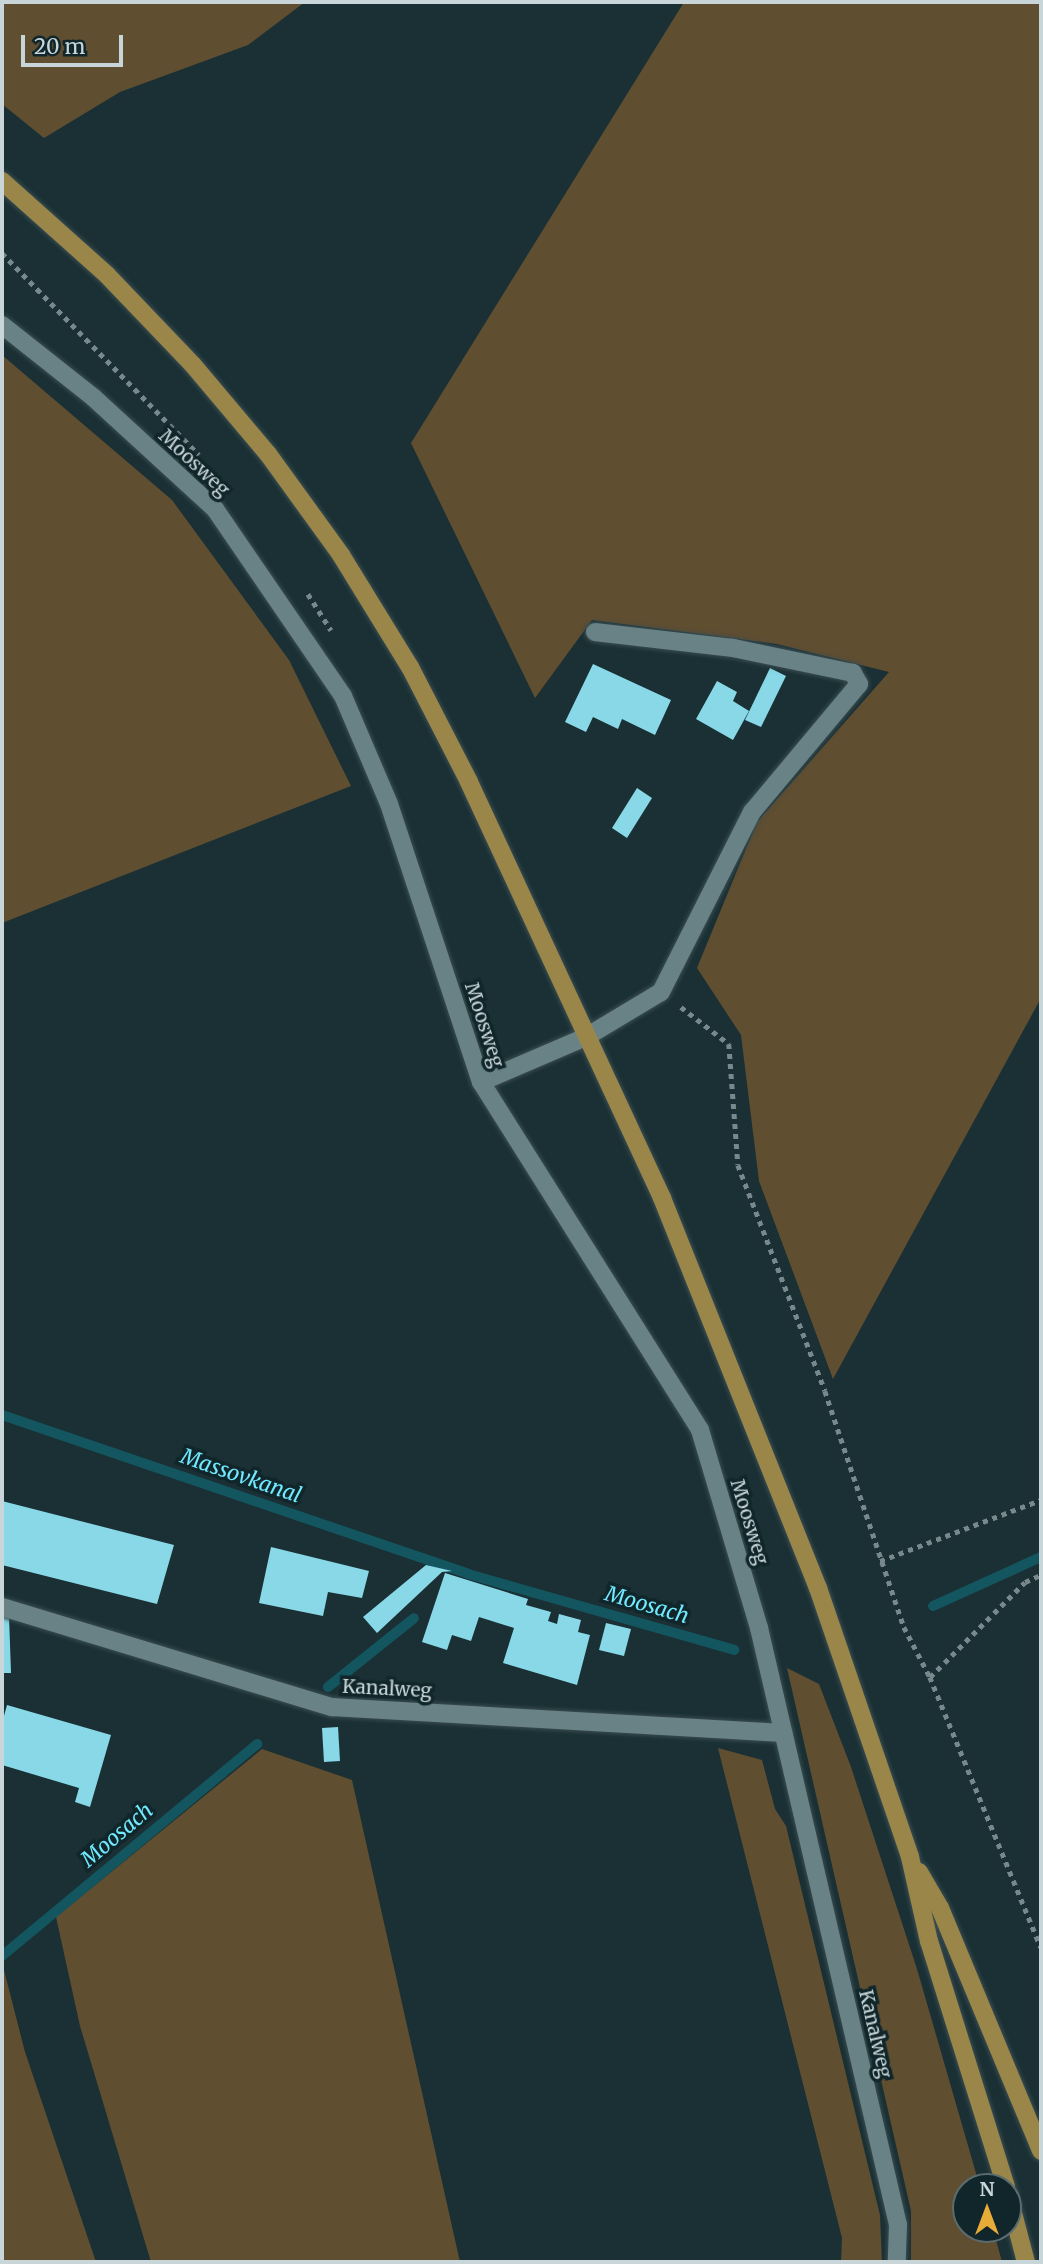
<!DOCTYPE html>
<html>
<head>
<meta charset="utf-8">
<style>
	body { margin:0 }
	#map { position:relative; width:1043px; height:2264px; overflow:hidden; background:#1a3034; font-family:Merriweather,serif }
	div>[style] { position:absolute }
	.green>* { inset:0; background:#604e31 }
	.stream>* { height:10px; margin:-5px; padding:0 5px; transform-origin:5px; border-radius:5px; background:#135660 }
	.building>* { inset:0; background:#88d8e7 }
	.path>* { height:4.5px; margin-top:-2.25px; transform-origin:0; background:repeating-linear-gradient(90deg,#78898d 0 5px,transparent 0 10px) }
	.roads { filter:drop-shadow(0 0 2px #3a4d51) drop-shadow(0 0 2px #3a4d51) }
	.minor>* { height:18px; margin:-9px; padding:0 9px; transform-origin:9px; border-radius:9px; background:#698286 }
	.major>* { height:18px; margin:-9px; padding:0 9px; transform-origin:9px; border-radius:9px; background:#9a8649 }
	span { translate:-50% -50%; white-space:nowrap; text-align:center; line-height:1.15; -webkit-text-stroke:7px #10262a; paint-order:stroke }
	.street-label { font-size:19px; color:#c9d6d9 }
	.water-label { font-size:21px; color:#71e9fe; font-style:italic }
	.frame { position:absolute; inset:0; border:4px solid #c9d6d9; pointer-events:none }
	.north { position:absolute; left:952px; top:2173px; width:70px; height:70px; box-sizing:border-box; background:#10262a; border:2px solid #5a6c70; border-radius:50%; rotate:0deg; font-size:19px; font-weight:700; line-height:28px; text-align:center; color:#c9d6d9 }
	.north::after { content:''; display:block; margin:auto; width:24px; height:32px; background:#e7ac37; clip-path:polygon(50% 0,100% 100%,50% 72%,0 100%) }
	.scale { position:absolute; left:21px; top:35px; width:102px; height:32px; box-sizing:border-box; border:4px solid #c9d6d9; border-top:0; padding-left:9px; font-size:21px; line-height:24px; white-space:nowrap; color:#c9d6d9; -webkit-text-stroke:5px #10262a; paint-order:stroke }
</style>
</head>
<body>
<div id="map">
	<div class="green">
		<i style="clip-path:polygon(2px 2px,305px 2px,248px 45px,120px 92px,44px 138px,2px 104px)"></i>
		<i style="clip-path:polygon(684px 2px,1041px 2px,1041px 998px,833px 1379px,759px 1181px,741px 1035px,697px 968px,757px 822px,889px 672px,777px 644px,592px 620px,535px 698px,411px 443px)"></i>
		<i style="clip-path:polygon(2px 355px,172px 500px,289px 660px,351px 786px,2px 923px)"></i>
		<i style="clip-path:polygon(787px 1668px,819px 1684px,851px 1767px,917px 1969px,980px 2187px,966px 2187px,966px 2229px,993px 2229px,1002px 2262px,911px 2262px,911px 2211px)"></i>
		<i style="clip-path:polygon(718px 1748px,762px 1760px,775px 1809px,786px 1826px,880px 2215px,882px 2262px,841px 2262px,842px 2238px)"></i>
		<i style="clip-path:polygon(262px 1749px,352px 1780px,460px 2262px,151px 2262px,80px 2026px,56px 1917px)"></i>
		<i style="clip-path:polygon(4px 1970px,25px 2052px,96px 2262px,2px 2262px)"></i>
	</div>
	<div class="stream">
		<i style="left:2px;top:1415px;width:492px;rotate:18.8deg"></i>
		<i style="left:468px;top:1574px;width:277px;rotate:15.9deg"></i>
		<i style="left:933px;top:1606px;width:119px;rotate:-24.4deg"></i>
		<i style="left:328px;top:1687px;width:110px;rotate:-38.7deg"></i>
		<i style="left:2px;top:1956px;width:332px;rotate:-39.7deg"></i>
	</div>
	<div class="building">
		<i style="clip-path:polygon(593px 664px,671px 700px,655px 735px,622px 719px,618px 729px,593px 717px,586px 732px,565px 722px)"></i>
		<i style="clip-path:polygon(770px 668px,786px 676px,761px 727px,745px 720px)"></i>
		<i style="clip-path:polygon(717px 681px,737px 692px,733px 701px,749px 711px,733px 740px,696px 719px)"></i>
		<i style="clip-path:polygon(637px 788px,652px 798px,627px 838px,612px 828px)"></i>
		<i style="clip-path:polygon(2px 1501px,174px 1545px,157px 1604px,2px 1565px)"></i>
		<i style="clip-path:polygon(271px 1547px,369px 1571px,362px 1598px,328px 1592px,323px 1616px,259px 1603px)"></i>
		<i style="clip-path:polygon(426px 1565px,452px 1571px,442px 1572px,377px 1633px,363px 1617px)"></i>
		<i style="clip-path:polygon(445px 1573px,528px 1599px,526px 1605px,551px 1612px,548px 1621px,557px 1624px,559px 1614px,581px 1620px,578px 1632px,590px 1635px,577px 1685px,503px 1663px,514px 1628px,479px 1617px,471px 1641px,452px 1635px,447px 1650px,422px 1642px)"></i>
		<i style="clip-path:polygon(2px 1616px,9px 1616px,11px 1673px,2px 1673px)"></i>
		<i style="clip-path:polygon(606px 1623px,631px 1629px,624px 1656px,599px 1650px)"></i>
		<i style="clip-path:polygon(7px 1705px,111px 1735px,90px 1807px,75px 1802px,79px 1788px,2px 1765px,2px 1723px)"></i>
		<i style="clip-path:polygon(338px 1727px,340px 1761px,324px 1762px,322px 1728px)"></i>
	</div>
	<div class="path">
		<i style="left:2px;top:253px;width:282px;rotate:45.7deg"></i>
		<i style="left:308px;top:594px;width:43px;rotate:57.4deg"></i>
		<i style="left:681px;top:1007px;width:61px;rotate:37.6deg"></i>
		<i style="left:729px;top:1044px;width:121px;rotate:85.7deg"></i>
		<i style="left:738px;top:1165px;width:242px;rotate:68.9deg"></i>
		<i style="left:825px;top:1391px;width:249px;rotate:71.5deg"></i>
		<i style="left:904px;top:1627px;width:56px;rotate:62.5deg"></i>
		<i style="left:930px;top:1677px;width:292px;rotate:67.7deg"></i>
		<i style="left:880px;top:1561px;width:172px;rotate:-20.8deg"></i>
		<i style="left:930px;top:1677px;width:134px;rotate:-45deg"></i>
		<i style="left:1025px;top:1582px;width:17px;rotate:-24deg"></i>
	</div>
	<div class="roads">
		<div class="minor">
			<i style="left:2px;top:325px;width:117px;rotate:38.4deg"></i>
			<i style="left:94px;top:398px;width:164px;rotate:42.5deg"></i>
			<i style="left:215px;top:509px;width:227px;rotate:55.6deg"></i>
			<i style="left:343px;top:696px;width:117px;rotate:66.9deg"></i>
			<i style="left:389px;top:804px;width:293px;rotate:71.7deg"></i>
			<i style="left:481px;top:1082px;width:411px;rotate:57.8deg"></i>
			<i style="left:700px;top:1430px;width:207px;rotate:73.4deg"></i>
			<i style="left:759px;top:1628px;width:613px;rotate:76.89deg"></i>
			<i style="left:898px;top:2225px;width:37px;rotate:92deg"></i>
			<i style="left:481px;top:1082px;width:114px;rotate:-23.2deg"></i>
			<i style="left:586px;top:1037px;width:87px;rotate:-31deg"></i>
			<i style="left:661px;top:992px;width:202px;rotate:-63.2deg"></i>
			<i style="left:752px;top:812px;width:167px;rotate:-50.1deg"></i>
			<i style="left:859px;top:684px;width:13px;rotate:-119deg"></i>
			<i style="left:853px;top:673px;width:123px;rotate:-168.2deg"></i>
			<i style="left:733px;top:648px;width:139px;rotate:-173.4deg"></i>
			<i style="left:2px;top:1607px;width:345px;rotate:16.9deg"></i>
			<i style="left:332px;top:1707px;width:452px;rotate:3.3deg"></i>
		</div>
		<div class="major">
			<i style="left:2px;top:181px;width:141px;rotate:41.8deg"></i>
			<i style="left:107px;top:275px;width:124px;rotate:46.3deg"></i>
			<i style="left:193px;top:365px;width:116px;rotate:49.9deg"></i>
			<i style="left:268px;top:454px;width:125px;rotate:54.1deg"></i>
			<i style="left:341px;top:555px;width:132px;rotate:58.4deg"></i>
			<i style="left:410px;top:667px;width:129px;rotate:62.8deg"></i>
			<i style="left:469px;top:782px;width:459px;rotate:65.1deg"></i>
			<i style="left:662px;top:1198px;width:420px;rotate:68.2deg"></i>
			<i style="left:818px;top:1588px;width:284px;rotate:71.1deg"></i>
			<i style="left:910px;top:1857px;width:86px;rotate:77.3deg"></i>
			<i style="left:929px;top:1941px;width:258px;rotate:72.6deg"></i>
			<i style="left:919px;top:1872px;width:42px;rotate:59.7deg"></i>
			<i style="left:940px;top:1908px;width:263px;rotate:67.4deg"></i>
			<i style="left:1008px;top:2194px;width:70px;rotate:75.2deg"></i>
		</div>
	</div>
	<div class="street-label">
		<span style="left:194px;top:463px;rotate:43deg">Moosweg</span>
		<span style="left:484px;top:1025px;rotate:72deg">Moosweg</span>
		<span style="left:749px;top:1522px;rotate:73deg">Moosweg</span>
		<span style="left:387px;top:1689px;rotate:3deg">Kanalweg</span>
		<span style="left:875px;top:2034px;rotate:77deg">Kanalweg</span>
	</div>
	<div class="water-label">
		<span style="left:241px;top:1476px;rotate:19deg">Massovkanal</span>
		<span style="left:647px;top:1605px;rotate:16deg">Moosach</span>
		<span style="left:117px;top:1835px;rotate:-40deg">Moosach</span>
	</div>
	<div class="frame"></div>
	<div class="north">N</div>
	<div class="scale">20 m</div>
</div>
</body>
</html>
